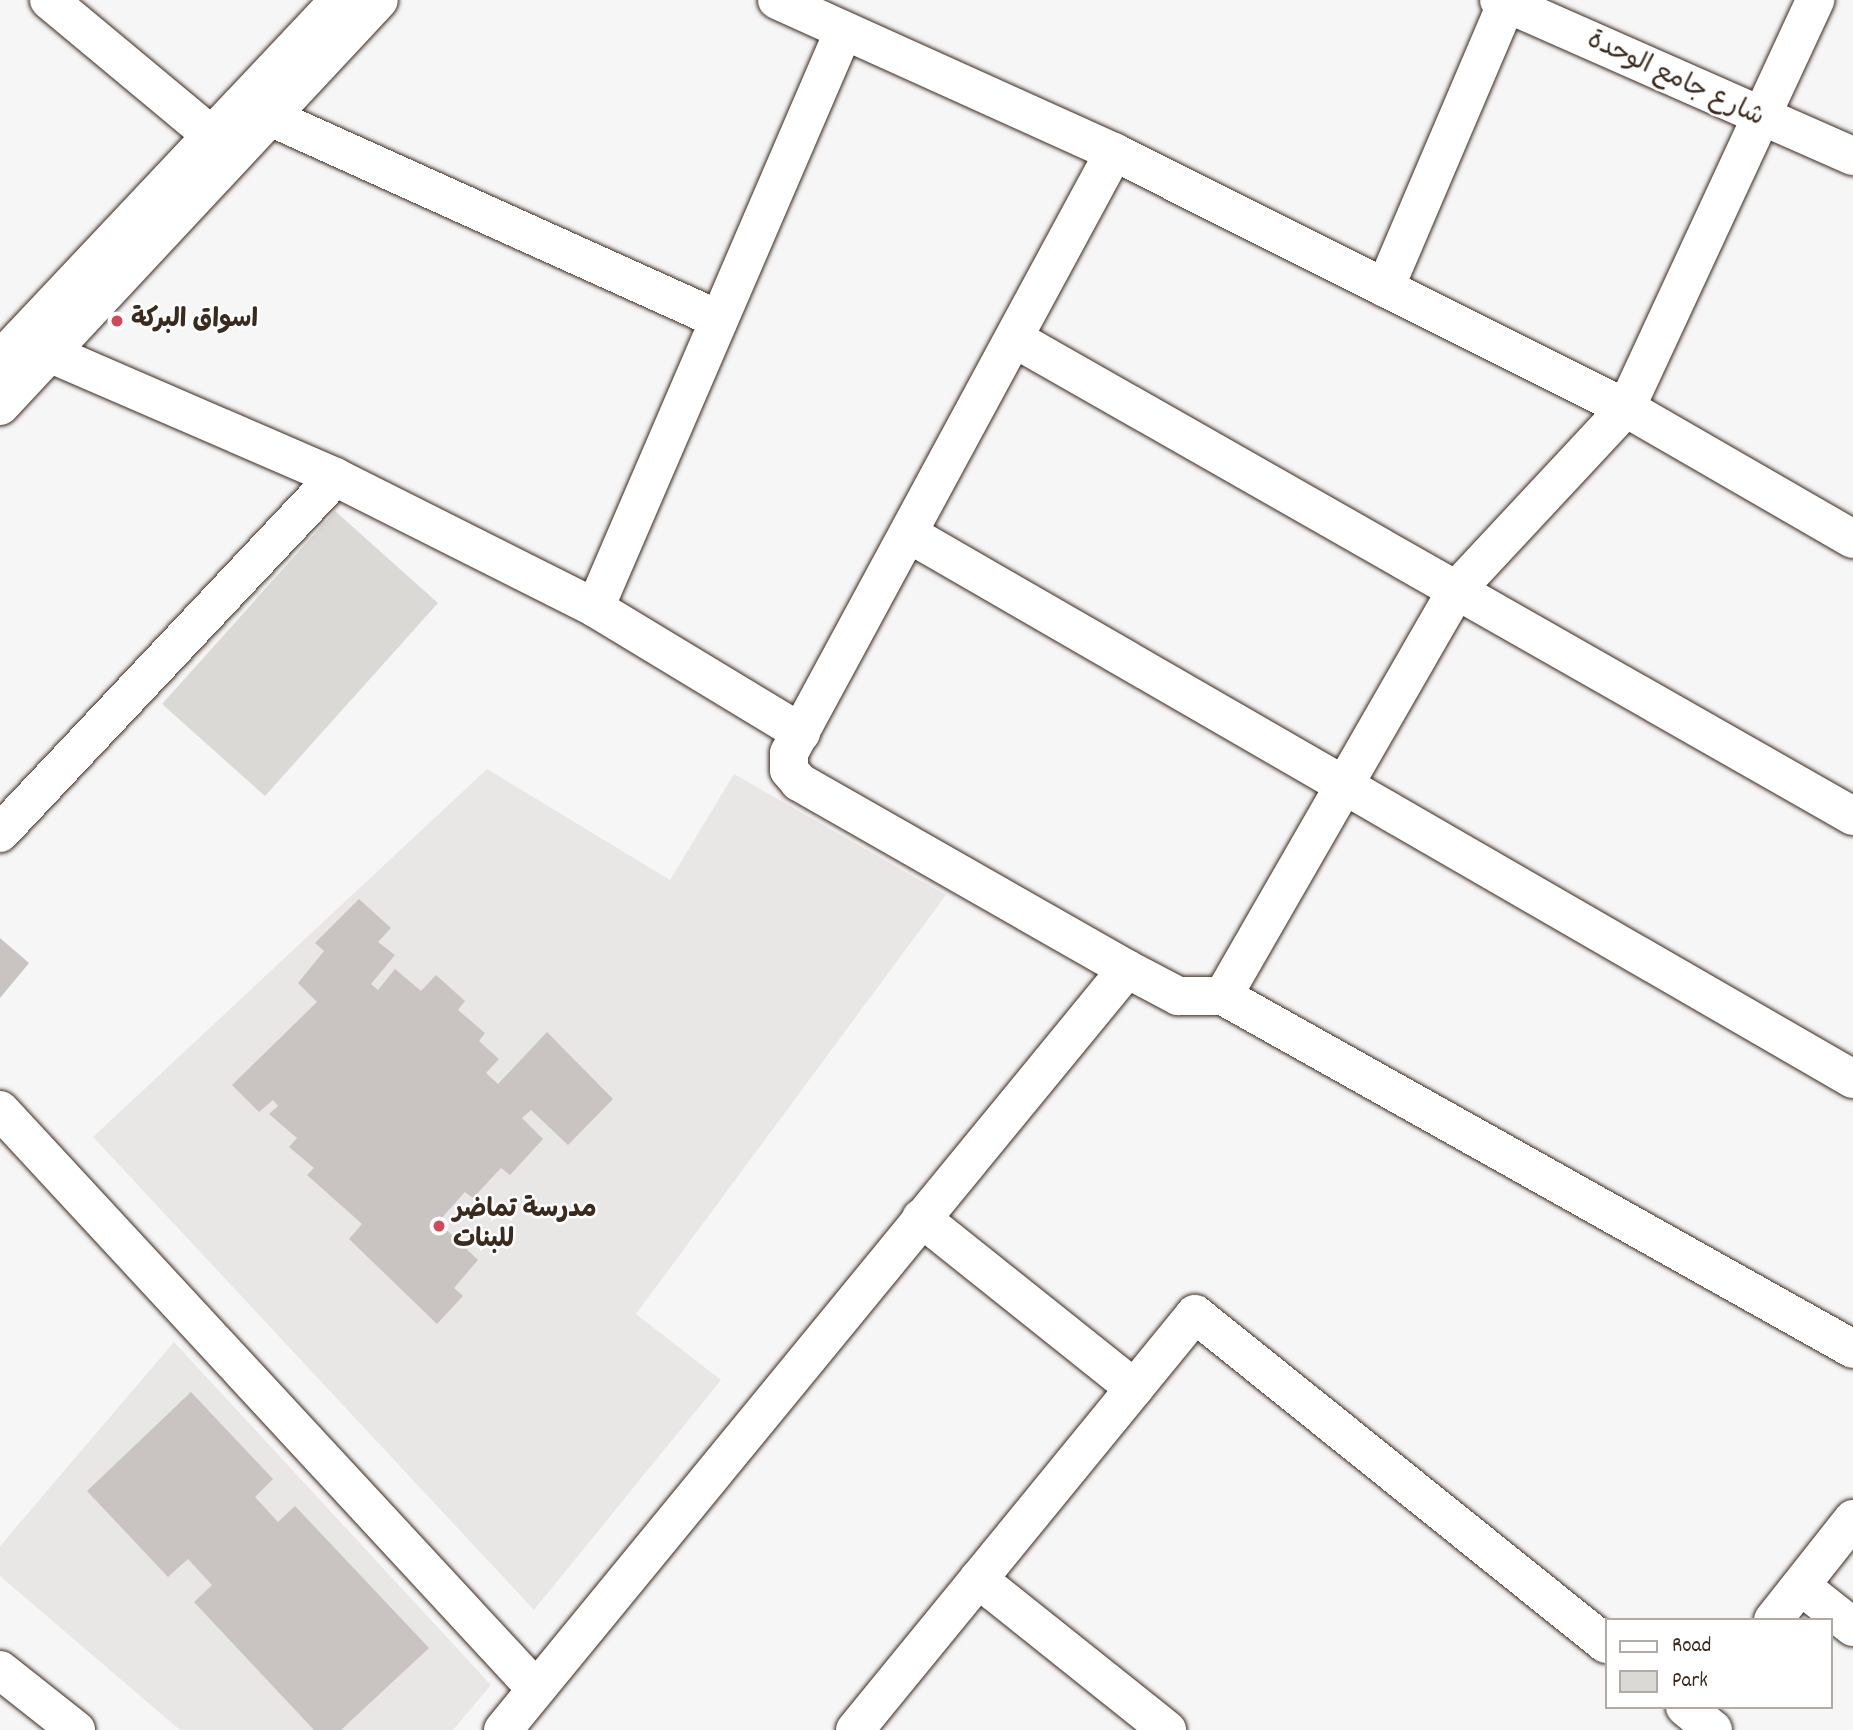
<!DOCTYPE html>
<html>
<head>
<meta charset="utf-8">
<style>
	body { margin:0 }
	#map { position:relative; width:1853px; height:1730px; overflow:hidden; background:#f7f6f6; font-family:Dekko,"Playpen Sans Arabic",sans-serif }
	div>[style] { position:absolute }
	.built>* { inset:0; background:#e9e7e6 }
	.green>* { inset:0; background:#dbd9d6 }
	.building>* { inset:0; background:#c9c3c1 }
	.roads { filter:drop-shadow(0 0 2px #3b2a1e) drop-shadow(0 0 2px #3b2a1e) }
	.street>* { height:38px; margin:-19px; padding:0 19px; transform-origin:19px; border-radius:19px; background:#fff }
	.secondary>* { height:38px; margin:-19px; padding:0 19px; transform-origin:19px; border-radius:19px; background:#fff }
	.dots>* { width:19px; height:19px; translate:-50% -50%; box-sizing:border-box; border:4px solid #fff; border-radius:50% }
	span { translate:-50% -50%; white-space:nowrap; text-align:center; line-height:1.15; -webkit-text-stroke:5px #fff; paint-order:stroke }
	.street-label { font-size:26px; color:#3b2a1e }
	.poi-label { font-size:26px; color:#3b2a1e; font-weight:700 }
	.left { translate:0 -50%; text-align:left }
	.legend { position:absolute; left:1605px; top:1618px; width:228px; height:91px; box-sizing:border-box; background:#fff; border:2px solid #b1aaa5; margin:0; padding:9px 12px; list-style:none; font-size:21px; color:#3b2a1e }
	.legend li { display:flex; align-items:center; gap:14px; height:35px }
	.legend b { width:35px; border:2px solid #b1aaa5 }
</style>
</head>
<body>
<div id="map">
	<div class="built">
		<i style="clip-path:polygon(487px 769px,670px 880px,734px 774px,946px 895px,636px 1314px,721px 1380px,534px 1610px,93px 1137px)"></i>
		<i style="clip-path:polygon(174px 1342px,491px 1685px,453px 1730px,180px 1730px,0 1576px,0 1546px)"></i>
	</div>
	<div class="green">
		<i style="clip-path:polygon(335px 511px,438px 603px,265px 796px,162px 704px)"></i>
	</div>
	<div class="building">
		<i style="clip-path:polygon(359px 899px,391px 928px,378px 942px,395px 955px,371px 984px,378px 990px,395px 969px,421px 991px,436px 975px,465px 1001px,458px 1010px,485px 1033px,479px 1041px,499px 1059px,486px 1073px,498px 1084px,547px 1032px,613px 1099px,568px 1145px,531px 1110px,522px 1118px,543px 1139px,510px 1175px,501px 1168px,473px 1198px,465px 1192px,438px 1222px,478px 1260px,454px 1288px,463px 1296px,437px 1324px,349px 1239px,362px 1224px,307px 1175px,314px 1168px,289px 1147px,297px 1138px,269px 1114px,278px 1106px,273px 1100px,259px 1112px,232px 1085px,317px 1002px,298px 983px,324px 951px,315px 943px)"></i>
		<i style="clip-path:polygon(0 938px,29px 963px,0 998px)"></i>
		<i style="clip-path:polygon(191px 1392px,273px 1479px,255px 1497px,278px 1522px,295px 1506px,429px 1648px,341px 1730px,314px 1730px,194px 1602px,212px 1585px,188px 1559px,168px 1577px,87px 1491px)"></i>
	</div>
	<div class="roads">
		<div class="street">
			<i style="left:49px;top:0;width:209px;rotate:39.8deg"></i>
			<i style="left:777px;top:0;width:370px;rotate:24.3deg"></i>
			<i style="left:1114px;top:152px;width:572px;rotate:26.57deg"></i>
			<i style="left:1626px;top:408px;width:262px;rotate:30deg"></i>
			<i style="left:1499px;top:0;width:387px;rotate:23.8deg"></i>
			<i style="left:268px;top:116px;width:495px;rotate:24.3deg"></i>
			<i style="left:1114px;top:152px;width:683px;rotate:118.4deg"></i>
			<i style="left:789px;top:753px;width:17px;rotate:90deg"></i>
			<i style="left:789px;top:770px;width:16px;rotate:50deg"></i>
			<i style="left:799px;top:782px;width:378px;rotate:29.7deg"></i>
			<i style="left:1127px;top:969px;width:58px;rotate:27.9deg"></i>
			<i style="left:1178px;top:996px;width:45px"></i>
			<i style="left:1223px;top:996px;width:722px;rotate:29.26deg"></i>
			<i style="left:1385px;top:288px;width:313px;rotate:-66.9deg"></i>
			<i style="left:1015px;top:339px;width:964px;rotate:29.65deg"></i>
			<i style="left:49px;top:353px;width:312px;rotate:23.4deg"></i>
			<i style="left:335px;top:477px;width:291px;rotate:26.7deg"></i>
			<i style="left:595px;top:608px;width:241px;rotate:31.2deg"></i>
			<i style="left:909px;top:534px;width:1090px;rotate:30deg"></i>
			<i style="left:595px;top:608px;width:629px;rotate:-66.69deg"></i>
			<i style="left:0;top:833px;width:489px;rotate:-46.7deg"></i>
			<i style="left:1223px;top:996px;width:471px;rotate:-60.1deg"></i>
			<i style="left:1458px;top:588px;width:246px;rotate:-47deg"></i>
			<i style="left:1626px;top:408px;width:450px;rotate:-65.1deg"></i>
			<i style="left:0;top:1110px;width:789px;rotate:47.21deg"></i>
			<i style="left:921px;top:1218px;width:273px;rotate:38.6deg"></i>
			<i style="left:978px;top:1579px;width:242px;rotate:38.6deg"></i>
			<i style="left:1801px;top:1586px;width:66px;rotate:38.3deg"></i>
			<i style="left:1773px;top:1620px;width:129px;rotate:-51.6deg"></i>
			<i style="left:1685px;top:1707px;width:36px;rotate:39deg"></i>
			<i style="left:503px;top:1730px;width:984px;rotate:-50.65deg"></i>
			<i style="left:855px;top:1730px;width:537px;rotate:-50.74deg"></i>
			<i style="left:1195px;top:1314px;width:527px;rotate:38.76deg"></i>
		</div>
		<div class="secondary">
			<i style="left:0;top:360px;width:494px;rotate:-46.7deg"></i>
			<i style="left:0;top:406px;width:555px;rotate:-46.97deg"></i>
			<i style="left:0;top:1670px;width:97px;rotate:38.3deg"></i>
		</div>
	</div>
	<div class="dots">
		<i style="left:117px;top:321px;background:#d1495b"></i>
		<i style="left:439px;top:1226px;background:#d1495b"></i>
	</div>
	<div class="street-label">
		<span style="left:1675px;top:80px;rotate:25deg">شارع جامع الوحدة</span>
	</div>
	<div class="poi-label">
		<span class="left" style="left:131px;top:321px">اسواق البركة</span>
		<span class="left" style="left:453px;top:1226px">مدرسة تماضر<br>للبنات</span>
	</div>
	<ul class="legend">
	<li><b style="height:9px;background:#fff"></b>Road</li>
	<li><b style="height:19px;background:#dbd9d6"></b>Park</li>
	</ul>
</div>
</body>
</html>
